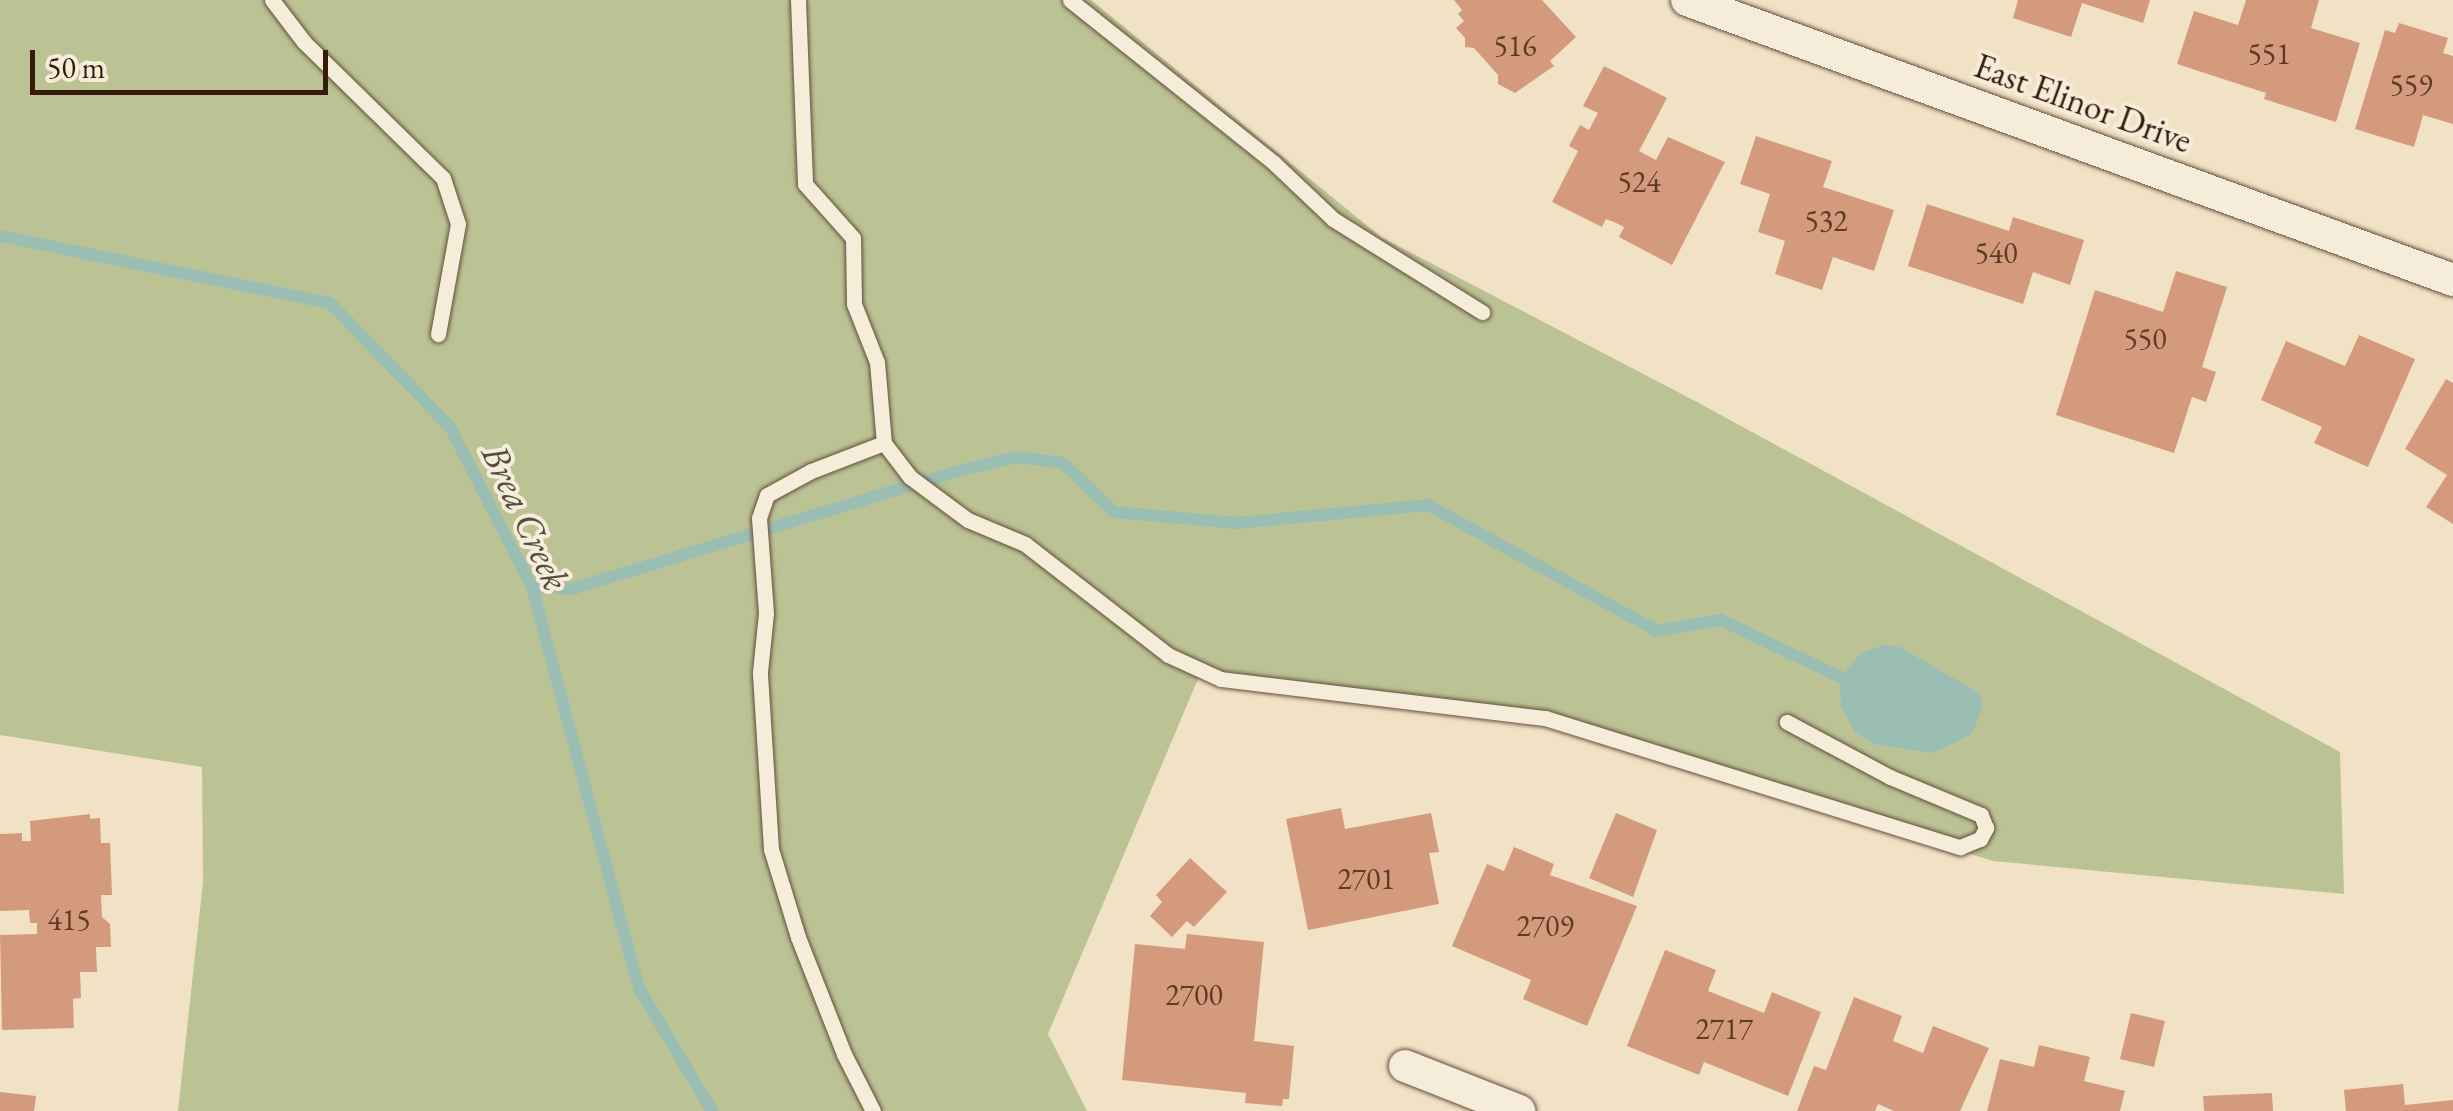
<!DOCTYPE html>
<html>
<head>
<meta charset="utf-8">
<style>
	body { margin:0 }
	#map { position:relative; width:2453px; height:1111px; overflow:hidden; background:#f1e2c6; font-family:"EB Garamond",serif }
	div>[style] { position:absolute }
	.green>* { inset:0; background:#bbc394 }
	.water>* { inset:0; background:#9bbeb4 }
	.stream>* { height:12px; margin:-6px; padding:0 6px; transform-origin:6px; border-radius:6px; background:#9bbeb4 }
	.building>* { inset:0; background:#d49a7d }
	.roads { filter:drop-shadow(0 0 2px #664d3a) drop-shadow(0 0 2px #664d3a) }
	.lane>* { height:15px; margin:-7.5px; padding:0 7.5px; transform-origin:7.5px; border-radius:7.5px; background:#f6ecda }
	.street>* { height:32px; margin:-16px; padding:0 16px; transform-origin:16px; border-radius:16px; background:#f6ecda }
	span { translate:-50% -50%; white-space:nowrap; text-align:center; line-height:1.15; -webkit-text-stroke:8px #f6ecda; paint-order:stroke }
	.number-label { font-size:30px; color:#5e3b28 }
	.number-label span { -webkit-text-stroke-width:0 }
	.street-label { font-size:35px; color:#371b0c }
	.water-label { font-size:38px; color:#554c3e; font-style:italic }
	.scale { position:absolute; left:30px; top:50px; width:298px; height:45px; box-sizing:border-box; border:5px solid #371b0c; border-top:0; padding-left:12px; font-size:30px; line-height:35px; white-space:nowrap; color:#371b0c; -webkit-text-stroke:8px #f6ecda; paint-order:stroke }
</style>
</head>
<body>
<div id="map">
	<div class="green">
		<i style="clip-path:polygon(0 0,1091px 0,1381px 237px,1697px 402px,2340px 752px,2344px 894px,1993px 861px,1541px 722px,1341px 702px,1198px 679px,1048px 1034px,1087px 1111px,178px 1111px,203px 882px,202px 767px,0 735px)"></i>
	</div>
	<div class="water">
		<i style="clip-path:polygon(1884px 645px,1900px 647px,1979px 693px,1983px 706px,1972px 734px,1933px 753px,1873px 744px,1855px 732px,1841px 707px,1840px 677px,1861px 653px)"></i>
	</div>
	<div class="stream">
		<i style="left:0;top:236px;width:337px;rotate:11.5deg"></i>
		<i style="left:330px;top:303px;width:173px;rotate:45.9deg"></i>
		<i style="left:450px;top:427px;width:180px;rotate:62.9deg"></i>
		<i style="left:532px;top:587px;width:415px;rotate:75.1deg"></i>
		<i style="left:639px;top:988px;width:143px;rotate:59.3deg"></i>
		<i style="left:532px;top:587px;width:40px;rotate:2.9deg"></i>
		<i style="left:572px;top:589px;width:400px;rotate:-17deg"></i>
		<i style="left:954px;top:472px;width:65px;rotate:-13.4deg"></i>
		<i style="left:1017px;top:457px;width:46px;rotate:7.4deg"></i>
		<i style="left:1063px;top:463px;width:71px;rotate:43.9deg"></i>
		<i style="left:1114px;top:512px;width:123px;rotate:5.1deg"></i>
		<i style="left:1237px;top:523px;width:192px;rotate:-5.4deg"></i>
		<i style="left:1428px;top:505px;width:261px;rotate:28.8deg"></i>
		<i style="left:1657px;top:631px;width:65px;rotate:-9.8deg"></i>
		<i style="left:1721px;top:620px;width:132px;rotate:25.6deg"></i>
	</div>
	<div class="building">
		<i style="clip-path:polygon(1454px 0,1542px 0,1576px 37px,1550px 61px,1554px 66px,1515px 93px,1498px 84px,1498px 75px,1474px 48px,1465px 47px,1465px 38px,1456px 28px,1464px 21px,1458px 14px,1462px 10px)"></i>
		<i style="clip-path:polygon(2018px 0,2150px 0,2143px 23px,2082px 3px,2071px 37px,2013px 18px)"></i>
		<i style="clip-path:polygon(2246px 0,2319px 0,2311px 28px,2360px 43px,2336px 122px,2264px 99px,2266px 93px,2177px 64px,2194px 11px,2238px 25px)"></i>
		<i style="clip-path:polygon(2399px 23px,2448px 38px,2443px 53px,2453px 56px,2453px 124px,2423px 115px,2414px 147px,2355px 129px,2385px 30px,2395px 33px)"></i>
		<i style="clip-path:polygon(1604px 66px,1667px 98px,1639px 151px,1656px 160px,1668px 137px,1725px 162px,1672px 265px,1619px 237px,1624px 227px,1614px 222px,1606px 219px,1602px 227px,1552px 202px,1578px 151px,1569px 146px,1580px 125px,1589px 130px,1598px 113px,1583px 106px)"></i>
		<i style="clip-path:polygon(1756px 136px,1832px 161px,1823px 187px,1894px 210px,1874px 271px,1833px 257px,1822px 290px,1775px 274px,1785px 241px,1758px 232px,1770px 194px,1740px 184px)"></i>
		<i style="clip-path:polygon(1927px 204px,2009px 231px,2013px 217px,2084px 240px,2070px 285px,2033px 272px,2023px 304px,1908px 266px)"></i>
		<i style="clip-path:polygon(2176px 271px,2227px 287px,2202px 367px,2216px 372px,2206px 402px,2192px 397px,2174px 453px,2056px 415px,2095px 290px,2163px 312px)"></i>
		<i style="clip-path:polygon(2359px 335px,2415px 359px,2368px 467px,2314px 443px,2322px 427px,2261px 400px,2286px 341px,2345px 366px)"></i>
		<i style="clip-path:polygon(2446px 379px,2453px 383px,2453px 524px,2426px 507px,2447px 475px,2405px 449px)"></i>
		<i style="clip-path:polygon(1341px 808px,1345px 829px,1431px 813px,1439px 852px,1429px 853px,1439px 904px,1308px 930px,1286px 819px)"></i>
		<i style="clip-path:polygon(1616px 813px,1657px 830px,1633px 897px,1589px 878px)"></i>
		<i style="clip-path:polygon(90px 814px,90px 819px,100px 818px,101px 843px,110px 843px,112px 895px,101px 895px,102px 917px,110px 924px,111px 947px,96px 947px,97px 972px,80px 972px,81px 998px,73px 999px,74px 1028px,2px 1030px,0 935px,37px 934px,37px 923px,30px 923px,29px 910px,0 911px,0 834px,22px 833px,22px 841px,31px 841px,30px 821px)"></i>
		<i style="clip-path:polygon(1514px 847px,1554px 864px,1550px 875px,1637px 906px,1587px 1026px,1523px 999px,1531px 980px,1452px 946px,1487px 864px,1504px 871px)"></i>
		<i style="clip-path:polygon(1190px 858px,1227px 892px,1194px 927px,1187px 921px,1172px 937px,1150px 916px,1162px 902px,1156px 895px)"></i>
		<i style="clip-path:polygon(1187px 934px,1264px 942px,1254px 1041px,1294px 1046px,1289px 1099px,1283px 1099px,1282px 1106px,1245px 1103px,1246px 1093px,1122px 1080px,1135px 944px,1185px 949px)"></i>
		<i style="clip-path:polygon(1665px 950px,1716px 970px,1708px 991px,1764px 1013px,1772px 992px,1821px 1012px,1788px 1096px,1704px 1062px,1699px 1075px,1627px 1046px)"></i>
		<i style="clip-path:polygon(1854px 997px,1902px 1016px,1893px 1041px,1923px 1053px,1933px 1026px,1989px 1048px,1960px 1111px,1894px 1111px,1878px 1104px,1875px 1111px,1797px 1111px,1814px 1066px,1826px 1070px)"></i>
		<i style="clip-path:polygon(2131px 1013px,2165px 1021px,2154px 1067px,2120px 1059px)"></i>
		<i style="clip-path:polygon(2039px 1045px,2090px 1057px,2084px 1081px,2125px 1091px,2120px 1111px,1987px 1111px,2000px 1059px,2034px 1067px)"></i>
		<i style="clip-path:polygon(2403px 1084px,2405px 1105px,2453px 1100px,2453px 1111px,2346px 1111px,2344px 1090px)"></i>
		<i style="clip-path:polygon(0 1092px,36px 1096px,34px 1111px,0 1111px)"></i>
		<i style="clip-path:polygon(2272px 1093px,2273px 1111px,2204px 1111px,2203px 1096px)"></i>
	</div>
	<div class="roads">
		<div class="lane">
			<i style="left:272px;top:0;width:53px;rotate:52.7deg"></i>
			<i style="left:304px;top:42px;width:194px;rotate:44.4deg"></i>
			<i style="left:443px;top:178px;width:48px;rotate:71.9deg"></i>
			<i style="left:458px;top:224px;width:112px;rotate:100.3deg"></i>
			<i style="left:798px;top:0;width:184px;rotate:87.8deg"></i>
			<i style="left:805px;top:184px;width:72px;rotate:48.4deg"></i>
			<i style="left:853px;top:238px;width:66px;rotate:89.1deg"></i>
			<i style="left:854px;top:304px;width:62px;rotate:68.4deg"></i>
			<i style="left:877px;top:362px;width:81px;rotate:85.1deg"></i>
			<i style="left:884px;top:443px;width:43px;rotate:52.6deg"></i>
			<i style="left:910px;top:477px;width:72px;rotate:36.6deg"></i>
			<i style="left:968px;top:520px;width:62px;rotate:22.8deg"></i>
			<i style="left:1025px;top:544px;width:181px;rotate:37.8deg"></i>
			<i style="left:1168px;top:655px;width:58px;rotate:24.4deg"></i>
			<i style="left:1221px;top:679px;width:326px;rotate:6.9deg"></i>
			<i style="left:1545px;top:718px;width:435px;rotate:17.3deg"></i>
			<i style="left:1960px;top:847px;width:22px;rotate:-22deg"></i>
			<i style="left:1980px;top:839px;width:13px;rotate:-61deg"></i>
			<i style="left:1986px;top:828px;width:14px;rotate:-111deg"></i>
			<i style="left:1981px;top:815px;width:99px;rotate:-157.3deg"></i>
			<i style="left:1890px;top:777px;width:117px;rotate:-151.9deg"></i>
			<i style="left:1070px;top:0;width:261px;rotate:38.6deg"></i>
			<i style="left:1274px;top:163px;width:81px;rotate:43.5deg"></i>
			<i style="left:1333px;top:219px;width:176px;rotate:32deg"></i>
			<i style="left:873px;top:1111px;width:64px;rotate:-117deg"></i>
			<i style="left:844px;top:1054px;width:126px;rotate:-111.5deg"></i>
			<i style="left:798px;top:937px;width:92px;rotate:-107.1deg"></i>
			<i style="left:771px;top:849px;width:177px;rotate:-93.6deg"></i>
			<i style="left:760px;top:672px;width:59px;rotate:-84.2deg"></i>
			<i style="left:766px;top:613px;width:95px;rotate:-94.2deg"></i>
			<i style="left:759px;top:518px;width:24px;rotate:-71deg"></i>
			<i style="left:767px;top:495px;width:50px;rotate:-28.6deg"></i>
			<i style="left:811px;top:471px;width:78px;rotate:-21deg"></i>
		</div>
		<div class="street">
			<i style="left:1687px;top:0;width:816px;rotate:20.08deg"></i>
			<i style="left:1405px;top:1066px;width:123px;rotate:21.5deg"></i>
		</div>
	</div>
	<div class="number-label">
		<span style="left:1515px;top:46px">516</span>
		<span style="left:2269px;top:54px">551</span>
		<span style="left:2411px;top:85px">559</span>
		<span style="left:1639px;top:182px">524</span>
		<span style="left:1826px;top:221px">532</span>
		<span style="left:1996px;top:253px">540</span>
		<span style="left:2145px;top:339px">550</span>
		<span style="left:1366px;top:879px">2701</span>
		<span style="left:69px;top:920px">415</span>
		<span style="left:1545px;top:926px">2709</span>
		<span style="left:1194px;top:995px">2700</span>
		<span style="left:1724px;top:1029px">2717</span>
	</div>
	<div class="street-label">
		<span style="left:2083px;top:103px;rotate:20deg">East Elinor Drive</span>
	</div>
	<div class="water-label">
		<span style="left:526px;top:517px;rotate:65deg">Brea Creek</span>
	</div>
	<div class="scale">50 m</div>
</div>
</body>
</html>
